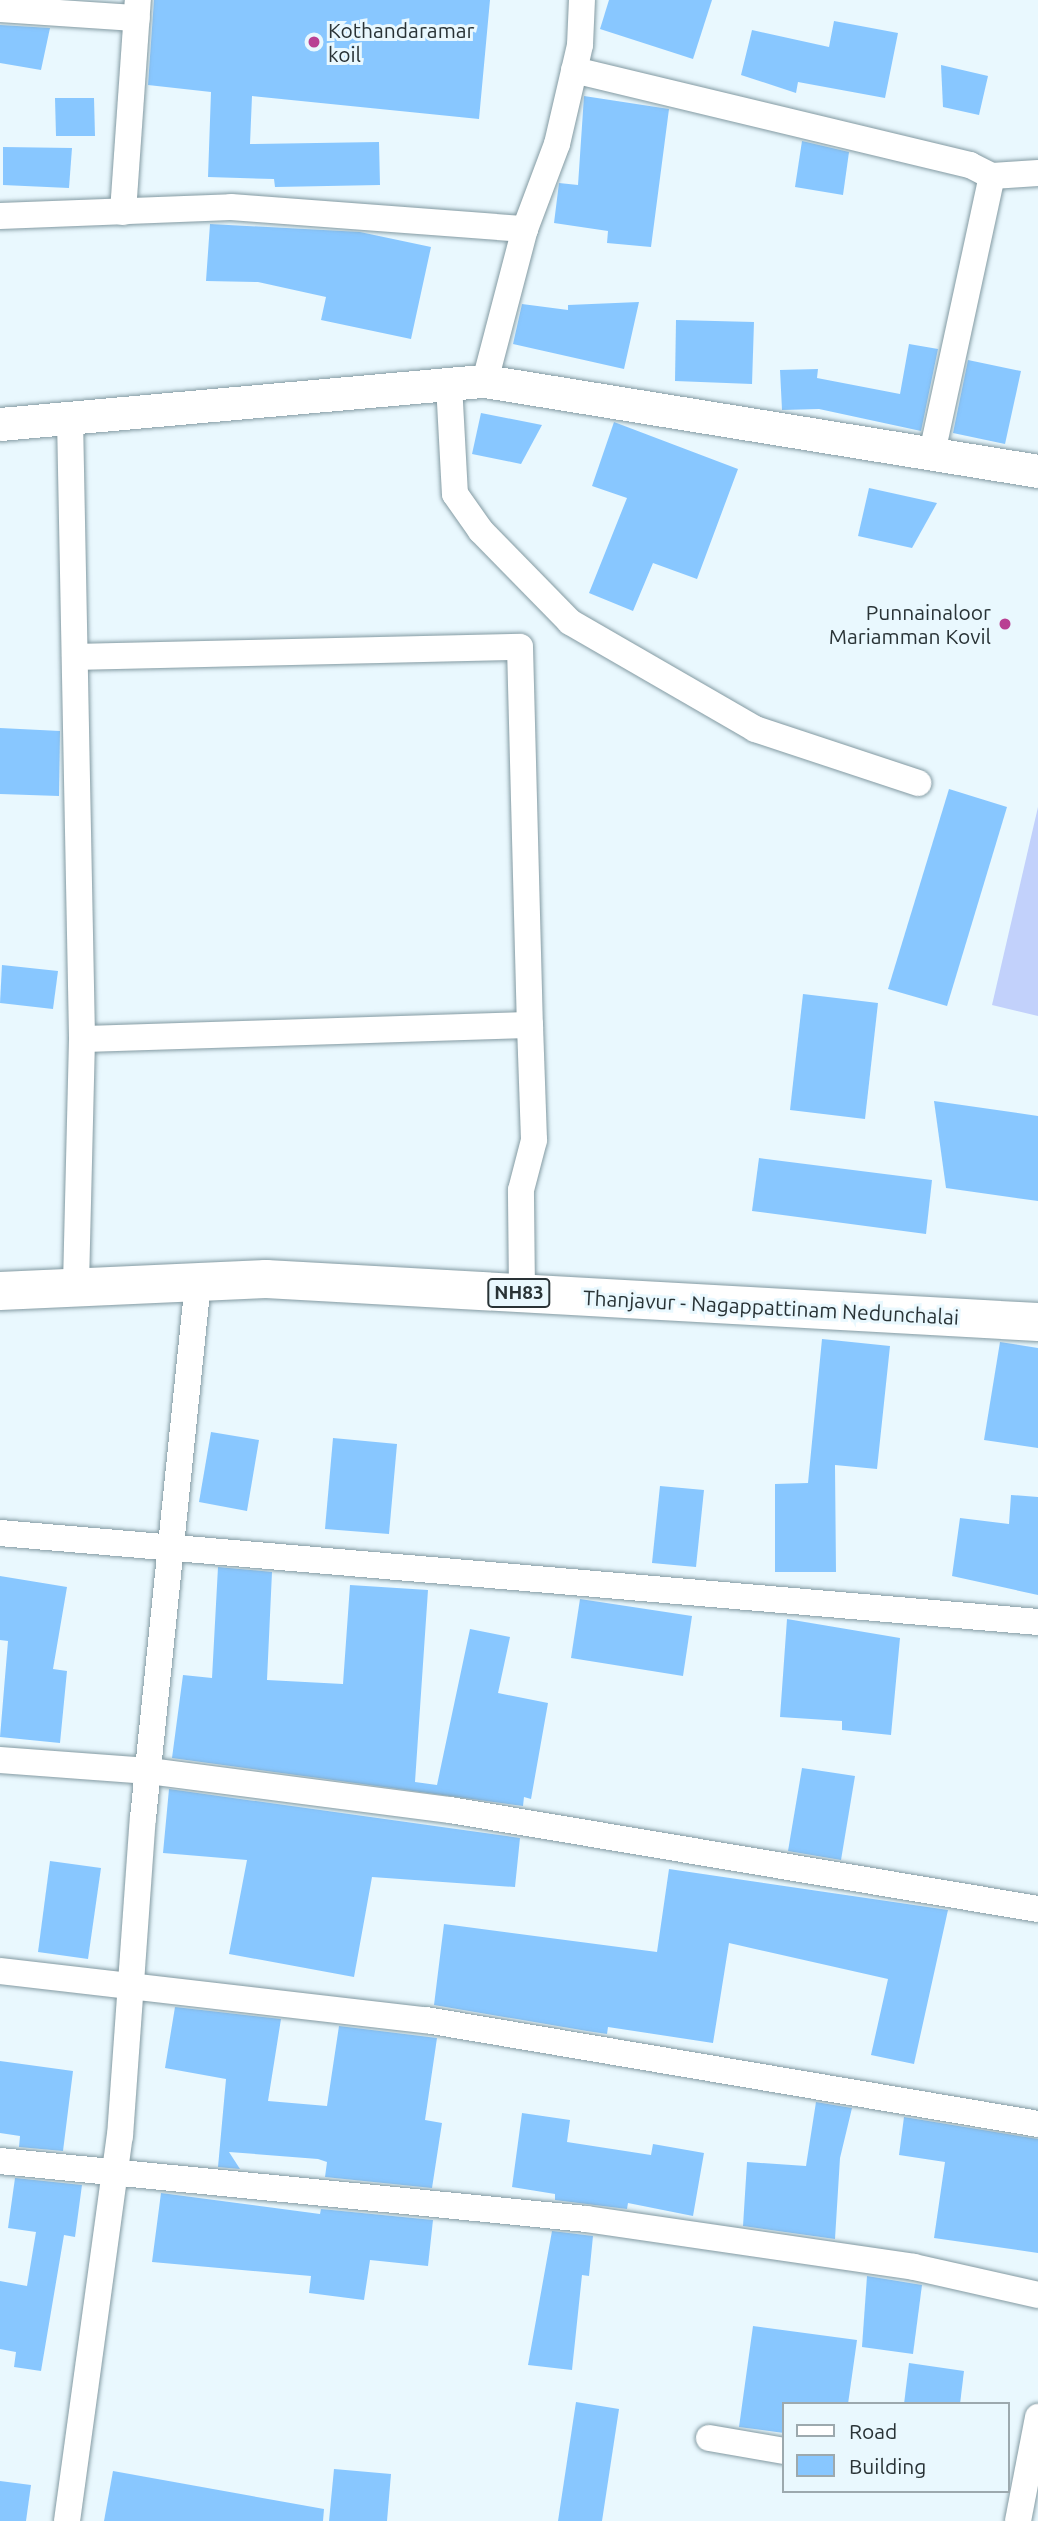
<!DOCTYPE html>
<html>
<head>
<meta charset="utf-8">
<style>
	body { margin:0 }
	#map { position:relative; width:1038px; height:2521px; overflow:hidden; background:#e9f8fe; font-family:Ubuntu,sans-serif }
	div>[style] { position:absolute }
	.water>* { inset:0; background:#c2d1fb }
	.building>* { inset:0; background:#88c7ff }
	.roads { filter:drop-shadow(0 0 2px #839aa2) drop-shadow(0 0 2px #839aa2) }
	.minor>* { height:26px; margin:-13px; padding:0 13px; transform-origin:13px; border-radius:13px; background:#fff }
	.tertiary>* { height:33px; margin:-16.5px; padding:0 16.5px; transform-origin:16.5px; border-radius:16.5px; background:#fff }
	.trunk>* { height:38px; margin:-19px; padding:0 19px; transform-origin:19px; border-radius:19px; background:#fff }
	.dots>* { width:19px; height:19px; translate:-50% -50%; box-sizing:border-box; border:4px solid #e9f8fe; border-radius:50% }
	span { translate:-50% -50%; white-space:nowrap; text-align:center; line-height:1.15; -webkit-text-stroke:6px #e9f8fe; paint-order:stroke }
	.shield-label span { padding:2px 5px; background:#e9f8fe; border:2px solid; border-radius:5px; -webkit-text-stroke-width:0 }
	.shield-label { font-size:19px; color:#293336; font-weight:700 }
	.poi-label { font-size:21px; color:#293336 }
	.left { translate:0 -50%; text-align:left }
	.right { translate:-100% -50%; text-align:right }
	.street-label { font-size:21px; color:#293336 }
	.legend { position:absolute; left:782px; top:2402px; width:228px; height:91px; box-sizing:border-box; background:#e9f8fe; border:2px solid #9ca9ae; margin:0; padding:9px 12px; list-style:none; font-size:21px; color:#293336 }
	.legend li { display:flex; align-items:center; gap:14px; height:35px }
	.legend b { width:35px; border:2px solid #9ca9ae }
</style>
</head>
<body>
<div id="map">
	<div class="water">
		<i style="clip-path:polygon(1038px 807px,1038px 1016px,992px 1005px)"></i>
	</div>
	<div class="building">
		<i style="clip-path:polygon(154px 0,490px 0,479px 119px,252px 96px,250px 144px,379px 142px,380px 185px,275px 187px,274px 179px,208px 177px,211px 92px,148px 85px)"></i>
		<i style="clip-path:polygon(609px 0,712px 0,693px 59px,600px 29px)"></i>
		<i style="clip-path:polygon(834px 21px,898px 33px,885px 98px,798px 82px,796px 93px,741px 75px,752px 30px,829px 47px)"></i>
		<i style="clip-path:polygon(0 25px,50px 28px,41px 70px,0 63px)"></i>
		<i style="clip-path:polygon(941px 65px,988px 76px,979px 115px,943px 107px)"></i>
		<i style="clip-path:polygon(584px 96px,669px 109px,651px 247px,607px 243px,608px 231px,554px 223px,559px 183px,578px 185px)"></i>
		<i style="clip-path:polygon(55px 98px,94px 98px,95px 136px,56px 136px)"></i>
		<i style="clip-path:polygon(802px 141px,849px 152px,843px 195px,795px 187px)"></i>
		<i style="clip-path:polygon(3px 147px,72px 148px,69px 188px,3px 185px)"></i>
		<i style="clip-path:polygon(210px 224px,360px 232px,431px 247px,411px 339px,321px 320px,326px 297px,258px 282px,206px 281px)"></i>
		<i style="clip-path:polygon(639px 302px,624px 369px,513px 344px,522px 304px,568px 310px,568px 305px)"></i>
		<i style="clip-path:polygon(676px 320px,754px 322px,752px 384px,675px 381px)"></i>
		<i style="clip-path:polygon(909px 344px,938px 349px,921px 431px,819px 409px,782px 410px,780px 370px,818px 369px,817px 378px,900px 394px)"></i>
		<i style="clip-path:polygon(968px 360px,1021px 371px,1005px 444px,953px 433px)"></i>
		<i style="clip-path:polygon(481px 413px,542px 425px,521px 464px,472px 454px)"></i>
		<i style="clip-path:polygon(614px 422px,738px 469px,697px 579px,653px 563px,633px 611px,589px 593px,627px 498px,592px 486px)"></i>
		<i style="clip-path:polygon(869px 488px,937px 503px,912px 548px,858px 536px)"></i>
		<i style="clip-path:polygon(0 728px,60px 731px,59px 796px,0 794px)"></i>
		<i style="clip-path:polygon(949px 789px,1007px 807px,947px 1006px,888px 989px)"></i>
		<i style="clip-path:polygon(2px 965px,58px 971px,53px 1009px,0 1003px)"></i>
		<i style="clip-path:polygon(803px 994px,878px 1003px,865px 1119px,790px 1110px)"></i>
		<i style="clip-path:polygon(934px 1101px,1038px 1116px,1038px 1201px,946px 1188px)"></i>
		<i style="clip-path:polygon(759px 1158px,932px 1180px,926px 1234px,752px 1211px)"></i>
		<i style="clip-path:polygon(822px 1339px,890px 1346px,877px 1469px,835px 1465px,836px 1572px,775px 1572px,775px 1484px,808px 1483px)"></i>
		<i style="clip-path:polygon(1000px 1342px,1038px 1348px,1038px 1448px,984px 1440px)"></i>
		<i style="clip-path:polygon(211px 1432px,259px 1440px,247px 1511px,199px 1502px)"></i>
		<i style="clip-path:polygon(333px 1438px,397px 1444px,389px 1534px,325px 1529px)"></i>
		<i style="clip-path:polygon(660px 1486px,704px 1490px,696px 1567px,652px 1563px)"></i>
		<i style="clip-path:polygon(1011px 1495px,1038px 1497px,1038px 1595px,952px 1576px,960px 1518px,1009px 1524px)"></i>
		<i style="clip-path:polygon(218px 1567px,272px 1572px,267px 1680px,343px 1684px,350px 1585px,428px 1590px,415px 1782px,437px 1785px,470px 1629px,510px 1637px,498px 1693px,548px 1703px,531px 1799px,524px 1797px,523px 1806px,172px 1758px,183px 1675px,212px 1678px)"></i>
		<i style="clip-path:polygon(0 1576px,67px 1587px,53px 1669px,67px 1671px,60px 1743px,0 1737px,8px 1641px,0 1640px)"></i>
		<i style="clip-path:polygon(580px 1599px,692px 1616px,683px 1676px,571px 1658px)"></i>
		<i style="clip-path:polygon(787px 1619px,900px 1638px,891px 1735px,842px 1730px,842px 1721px,780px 1717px)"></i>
		<i style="clip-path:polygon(802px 1768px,855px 1776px,841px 1860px,788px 1851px)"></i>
		<i style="clip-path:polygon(169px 1789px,520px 1838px,515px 1887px,372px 1877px,354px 1977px,229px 1954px,247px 1860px,163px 1853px)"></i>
		<i style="clip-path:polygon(50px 1861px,101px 1868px,88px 1959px,38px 1952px)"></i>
		<i style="clip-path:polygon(669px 1869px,948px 1910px,914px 2064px,871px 2055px,888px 1979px,729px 1943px,713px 2043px,608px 2027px,607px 2034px,587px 2031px,434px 2005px,444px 1924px,657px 1952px)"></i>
		<i style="clip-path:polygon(175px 2007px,281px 2019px,268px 2101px,327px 2106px,339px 2026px,437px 2038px,425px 2120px,442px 2123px,432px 2188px,325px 2177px,327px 2162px,318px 2159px,229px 2152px,240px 2169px,218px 2167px,226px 2079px,165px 2068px)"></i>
		<i style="clip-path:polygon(0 2061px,73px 2071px,63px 2151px,19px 2147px,20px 2136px,0 2133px)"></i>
		<i style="clip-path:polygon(816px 2102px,852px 2108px,840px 2158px,835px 2239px,743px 2226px,747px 2162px,806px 2166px)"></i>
		<i style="clip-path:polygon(522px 2113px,570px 2120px,567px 2142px,651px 2155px,653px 2144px,704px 2153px,693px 2216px,628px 2203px,627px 2209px,555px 2200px,555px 2194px,512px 2187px)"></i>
		<i style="clip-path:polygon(904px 2117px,1038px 2139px,1038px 2253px,934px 2238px,945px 2162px,899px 2155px)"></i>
		<i style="clip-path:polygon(15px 2178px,82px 2185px,75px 2237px,64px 2235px,41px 2371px,14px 2367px,16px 2352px,0 2349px,0 2281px,27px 2286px,36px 2232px,8px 2228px)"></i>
		<i style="clip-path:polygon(161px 2193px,320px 2214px,321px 2209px,433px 2220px,428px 2266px,370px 2260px,364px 2300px,309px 2293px,311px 2276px,152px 2262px)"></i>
		<i style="clip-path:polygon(552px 2231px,593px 2236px,589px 2276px,582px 2275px,572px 2370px,528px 2365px)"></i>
		<i style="clip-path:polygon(867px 2276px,922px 2285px,913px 2354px,862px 2347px)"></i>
		<i style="clip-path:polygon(753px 2326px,857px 2340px,848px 2404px,784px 2404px,784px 2433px,739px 2427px)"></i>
		<i style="clip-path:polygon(909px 2363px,964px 2371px,960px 2404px,904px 2404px)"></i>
		<i style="clip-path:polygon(576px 2402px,619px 2409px,602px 2521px,558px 2521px)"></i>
		<i style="clip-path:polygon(334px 2469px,391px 2474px,387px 2521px,329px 2521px)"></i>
		<i style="clip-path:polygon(113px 2471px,324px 2509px,323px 2521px,104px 2521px)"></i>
		<i style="clip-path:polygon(0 2481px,31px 2485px,26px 2521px,0 2521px)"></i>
	</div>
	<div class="roads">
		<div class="minor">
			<i style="left:0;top:9px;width:137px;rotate:3.8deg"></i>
			<i style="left:574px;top:70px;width:407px;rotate:13.5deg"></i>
			<i style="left:970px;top:165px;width:25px;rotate:27deg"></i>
			<i style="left:992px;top:176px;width:46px;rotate:-3.7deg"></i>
			<i style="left:123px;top:212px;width:213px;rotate:-86deg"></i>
			<i style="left:0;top:216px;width:231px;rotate:-2.2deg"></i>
			<i style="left:231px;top:207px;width:295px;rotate:4.3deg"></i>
			<i style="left:485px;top:381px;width:157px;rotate:-75.3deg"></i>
			<i style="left:525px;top:229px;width:91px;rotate:-69.4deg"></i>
			<i style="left:557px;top:144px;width:102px;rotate:-76.9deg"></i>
			<i style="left:580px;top:45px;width:45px;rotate:-87.5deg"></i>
			<i style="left:449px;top:384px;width:110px;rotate:86.9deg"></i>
			<i style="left:455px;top:494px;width:45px;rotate:54.9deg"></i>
			<i style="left:481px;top:531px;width:127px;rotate:45.6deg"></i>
			<i style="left:570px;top:622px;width:214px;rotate:30deg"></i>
			<i style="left:755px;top:729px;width:172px;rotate:18.3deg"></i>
			<i style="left:70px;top:418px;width:621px;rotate:88.89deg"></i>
			<i style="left:82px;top:1039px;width:249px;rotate:91.4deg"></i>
			<i style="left:932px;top:453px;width:283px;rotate:-77.8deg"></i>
			<i style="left:75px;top:657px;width:445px;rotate:-1.3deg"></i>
			<i style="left:520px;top:647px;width:378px;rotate:88.5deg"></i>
			<i style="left:530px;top:1025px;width:448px;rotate:178.2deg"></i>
			<i style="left:522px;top:1293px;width:103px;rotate:-90.6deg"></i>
			<i style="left:521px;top:1190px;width:52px;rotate:-75.4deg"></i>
			<i style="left:534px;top:1140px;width:115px;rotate:-92deg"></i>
			<i style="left:0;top:1533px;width:1042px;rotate:4.9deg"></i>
			<i style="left:0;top:1760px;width:149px;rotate:4.2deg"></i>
			<i style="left:149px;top:1771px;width:304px;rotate:7.4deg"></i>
			<i style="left:450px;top:1810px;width:596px;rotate:9.56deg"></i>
			<i style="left:0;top:1971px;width:429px;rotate:6.6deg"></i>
			<i style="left:426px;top:2020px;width:621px;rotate:9.64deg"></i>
			<i style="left:0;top:2161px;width:589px;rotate:5.65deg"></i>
			<i style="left:586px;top:2219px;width:331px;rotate:8.3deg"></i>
			<i style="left:914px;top:2267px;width:127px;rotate:12.7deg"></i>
			<i style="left:709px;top:2438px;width:76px;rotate:9.8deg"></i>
			<i style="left:67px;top:2521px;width:389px;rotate:-82.2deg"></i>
			<i style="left:120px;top:2136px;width:319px;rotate:-85.9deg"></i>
			<i style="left:143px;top:1818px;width:539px;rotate:-84.14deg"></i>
			<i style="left:1018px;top:2521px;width:106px;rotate:-79.1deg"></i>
		</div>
		<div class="tertiary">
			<i style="left:0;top:424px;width:487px;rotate:-5.1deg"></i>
			<i style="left:485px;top:381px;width:560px;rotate:9.24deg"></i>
		</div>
		<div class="trunk">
			<i style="left:0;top:1291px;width:266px;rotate:-2.6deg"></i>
			<i style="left:266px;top:1279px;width:773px;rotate:3.19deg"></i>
		</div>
	</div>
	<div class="dots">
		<i style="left:314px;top:42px;background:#b94093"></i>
		<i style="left:1005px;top:624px;background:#b94093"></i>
	</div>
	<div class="shield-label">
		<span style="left:519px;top:1293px">NH83</span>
	</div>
	<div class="poi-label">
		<span class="left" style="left:328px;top:42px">Kothandaramar<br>koil</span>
		<span class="right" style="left:991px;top:624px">Punnainaloor<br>Mariamman Kovil</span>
	</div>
	<div class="street-label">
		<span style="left:771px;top:1307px;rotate:3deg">Thanjavur - Nagappattinam Nedunchalai</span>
	</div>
	<ul class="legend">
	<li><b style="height:9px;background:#fff"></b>Road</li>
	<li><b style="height:19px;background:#88c7ff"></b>Building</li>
	</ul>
</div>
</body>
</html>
